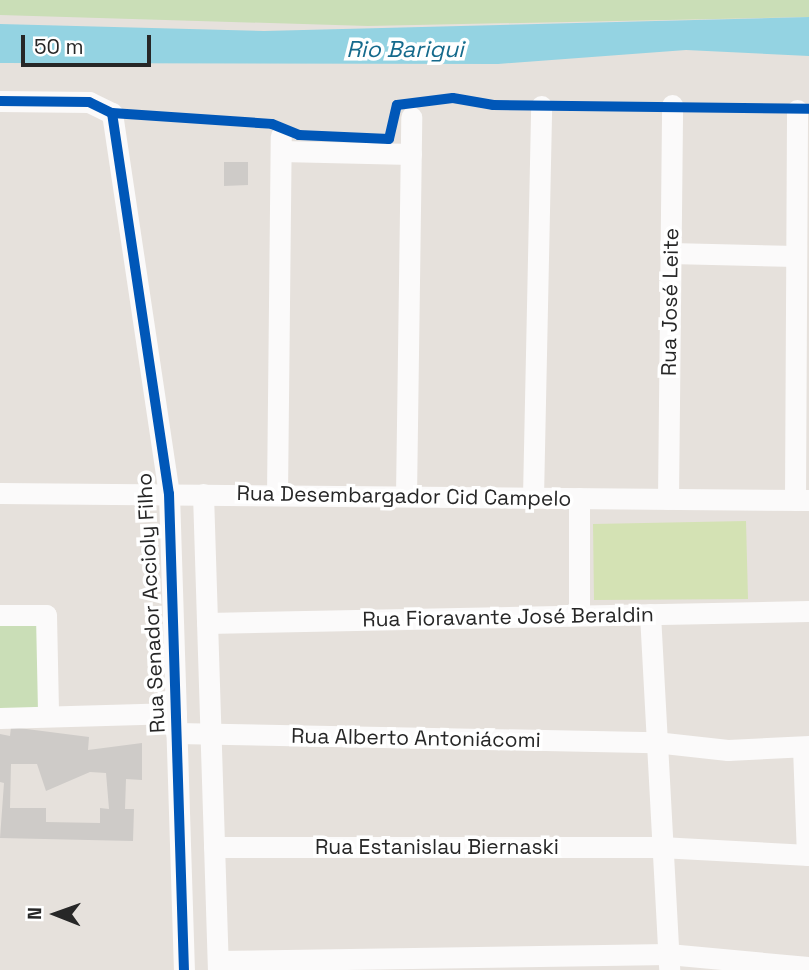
<!DOCTYPE html>
<html>
<head>
<meta charset="utf-8">
<style>
	body { margin:0 }
	#map { position:relative; width:809px; height:970px; overflow:hidden; background:#e6e1dc; font-family:"Space Grotesk",sans-serif }
	div>[style] { position:absolute }
	.green>* { inset:0; background:#cadeb7 }
	.pitch>* { inset:0; background:#d4e2b4 }
	.water>* { inset:0; background:#94d3e2 }
	.building>* { inset:0; background:#cecbc8 }
	.minor>* { height:21px; margin:-10.5px; padding:0 10.5px; transform-origin:10.5px; border-radius:10.5px; background:#fbfafa }
	.cycleway>* { height:10px; margin:-5px; padding:0 5px; transform-origin:5px; border-radius:5px; background:#0057b8 }
	span { translate:-50% -50%; white-space:nowrap; text-align:center; line-height:1.15; -webkit-text-stroke:7px #fff; paint-order:stroke }
	.street-label { font-size:21px; color:#272727 }
	.water-label { font-size:23px; color:#156a8c; font-style:italic }
	.north { position:absolute; left:21px; top:879px; width:70px; height:70px; -webkit-text-stroke:5px #fff; paint-order:stroke; rotate:271deg; font-size:19px; font-weight:700; line-height:28px; text-align:center; color:#272727 }
	.north::after { content:''; display:block; margin:auto; width:24px; height:32px; background:#272727; clip-path:polygon(50% 0,100% 100%,50% 72%,0 100%) }
	.scale { position:absolute; left:21px; top:35px; width:130px; height:32px; box-sizing:border-box; border:4px solid #272727; border-top:0; padding-left:9px; font-size:21px; line-height:24px; white-space:nowrap; color:#272727; -webkit-text-stroke:5px #fff; paint-order:stroke }
</style>
</head>
<body>
<div id="map">
	<div class="green">
		<i style="clip-path:polygon(0 0,809px 0,809px 17px,368px 26px,0 15px)"></i>
		<i style="clip-path:polygon(0 623px,38px 623px,39px 712px,0 713px)"></i>
	</div>
	<div class="pitch">
		<i style="clip-path:polygon(746px 521px,748px 599px,594px 600px,593px 524px)"></i>
	</div>
	<div class="water">
		<i style="clip-path:polygon(809px 17px,809px 56px,686px 50px,498px 64px,0 63px,0 24px,264px 31px)"></i>
	</div>
	<div class="building">
		<i style="clip-path:polygon(224px 162px,248px 162px,248px 185px,224px 186px)"></i>
		<i style="clip-path:polygon(evenodd,11px 727px,89px 737px,88px 750px,142px 743px,142px 780px,126px 779px,125px 809px,134px 809px,133px 841px,0 838px,4px 783px,0 782px,0 734px,10px 736px,11px 727px,11px 764px,37px 764px,46px 791px,90px 772px,106px 773px,109px 809px,100px 808px,100px 823px,46px 822px,46px 808px,10px 808px,11px 764px)"></i>
	</div>
	<div class="minor">
		<i style="left:0;top:101px;width:89px;rotate:0.6deg"></i>
		<i style="left:89px;top:102px;width:25px;rotate:26deg"></i>
		<i style="left:112px;top:113px;width:385px;rotate:81.5deg"></i>
		<i style="left:169px;top:494px;width:476px;rotate:88.2deg"></i>
		<i style="left:281px;top:151px;width:130px;rotate:1.3deg"></i>
		<i style="left:670px;top:253px;width:126px;rotate:1.4deg"></i>
		<i style="left:0;top:493px;width:809px;rotate:0.5deg"></i>
		<i style="left:203px;top:494px;width:476px;rotate:88.2deg"></i>
		<i style="left:277px;top:495px;width:359px;rotate:-89.4deg"></i>
		<i style="left:406px;top:496px;width:379px;rotate:-89.2deg"></i>
		<i style="left:533px;top:497px;width:391px;rotate:-88.8deg"></i>
		<i style="left:668px;top:499px;width:394px;rotate:-89.4deg"></i>
		<i style="left:795px;top:500px;width:390px;rotate:-89.7deg"></i>
		<i style="left:650px;top:614px;width:357px;rotate:86.9deg"></i>
		<i style="left:0;top:615px;width:46px"></i>
		<i style="left:46px;top:615px;width:93px;rotate:88.8deg"></i>
		<i style="left:579px;top:615px;width:117px;rotate:-90deg"></i>
		<i style="left:207px;top:623px;width:602px;rotate:-1.14deg"></i>
		<i style="left:0;top:718px;width:176px;rotate:-1.6deg"></i>
		<i style="left:176px;top:733px;width:479px;rotate:1.1deg"></i>
		<i style="left:655px;top:742px;width:73px;rotate:6.3deg"></i>
		<i style="left:728px;top:750px;width:81px;rotate:-2.8deg"></i>
		<i style="left:803px;top:747px;width:108px;rotate:87.9deg"></i>
		<i style="left:214px;top:847px;width:446px"></i>
		<i style="left:660px;top:847px;width:149px;rotate:3.1deg"></i>
		<i style="left:218px;top:961px;width:450px;rotate:-0.9deg"></i>
		<i style="left:668px;top:954px;width:142px;rotate:5.3deg"></i>
	</div>
	<div class="cycleway">
		<i style="left:0;top:101px;width:89px;rotate:0.6deg"></i>
		<i style="left:89px;top:102px;width:25px;rotate:26deg"></i>
		<i style="left:112px;top:113px;width:160px;rotate:3.9deg"></i>
		<i style="left:272px;top:124px;width:29px;rotate:22deg"></i>
		<i style="left:299px;top:135px;width:90px;rotate:2.5deg"></i>
		<i style="left:389px;top:139px;width:35px;rotate:-77deg"></i>
		<i style="left:397px;top:105px;width:56px;rotate:-7.1deg"></i>
		<i style="left:453px;top:98px;width:41px;rotate:9.9deg"></i>
		<i style="left:493px;top:105px;width:316px;rotate:0.7deg"></i>
		<i style="left:112px;top:113px;width:385px;rotate:81.5deg"></i>
		<i style="left:169px;top:494px;width:476px;rotate:88.2deg"></i>
	</div>
	<div class="street-label">
		<span style="left:670px;top:302px;rotate:-89deg">Rua José Leite</span>
		<span style="left:404px;top:496px;rotate:1deg">Rua Desembargador Cid Campelo</span>
		<span style="left:151px;top:603px;rotate:-93deg">Rua Senador Accioly Filho</span>
		<span style="left:508px;top:617px;rotate:-1deg">Rua Fioravante José Beraldin</span>
		<span style="left:416px;top:738px;rotate:1deg">Rua Alberto Antoniácomi</span>
		<span style="left:437px;top:847px">Rua Estanislau Biernaski</span>
	</div>
	<div class="water-label">
		<span style="left:405px;top:49px">Rio Barigui</span>
	</div>
	<div class="north">N</div>
	<div class="scale">50 m</div>
</div>
</body>
</html>
